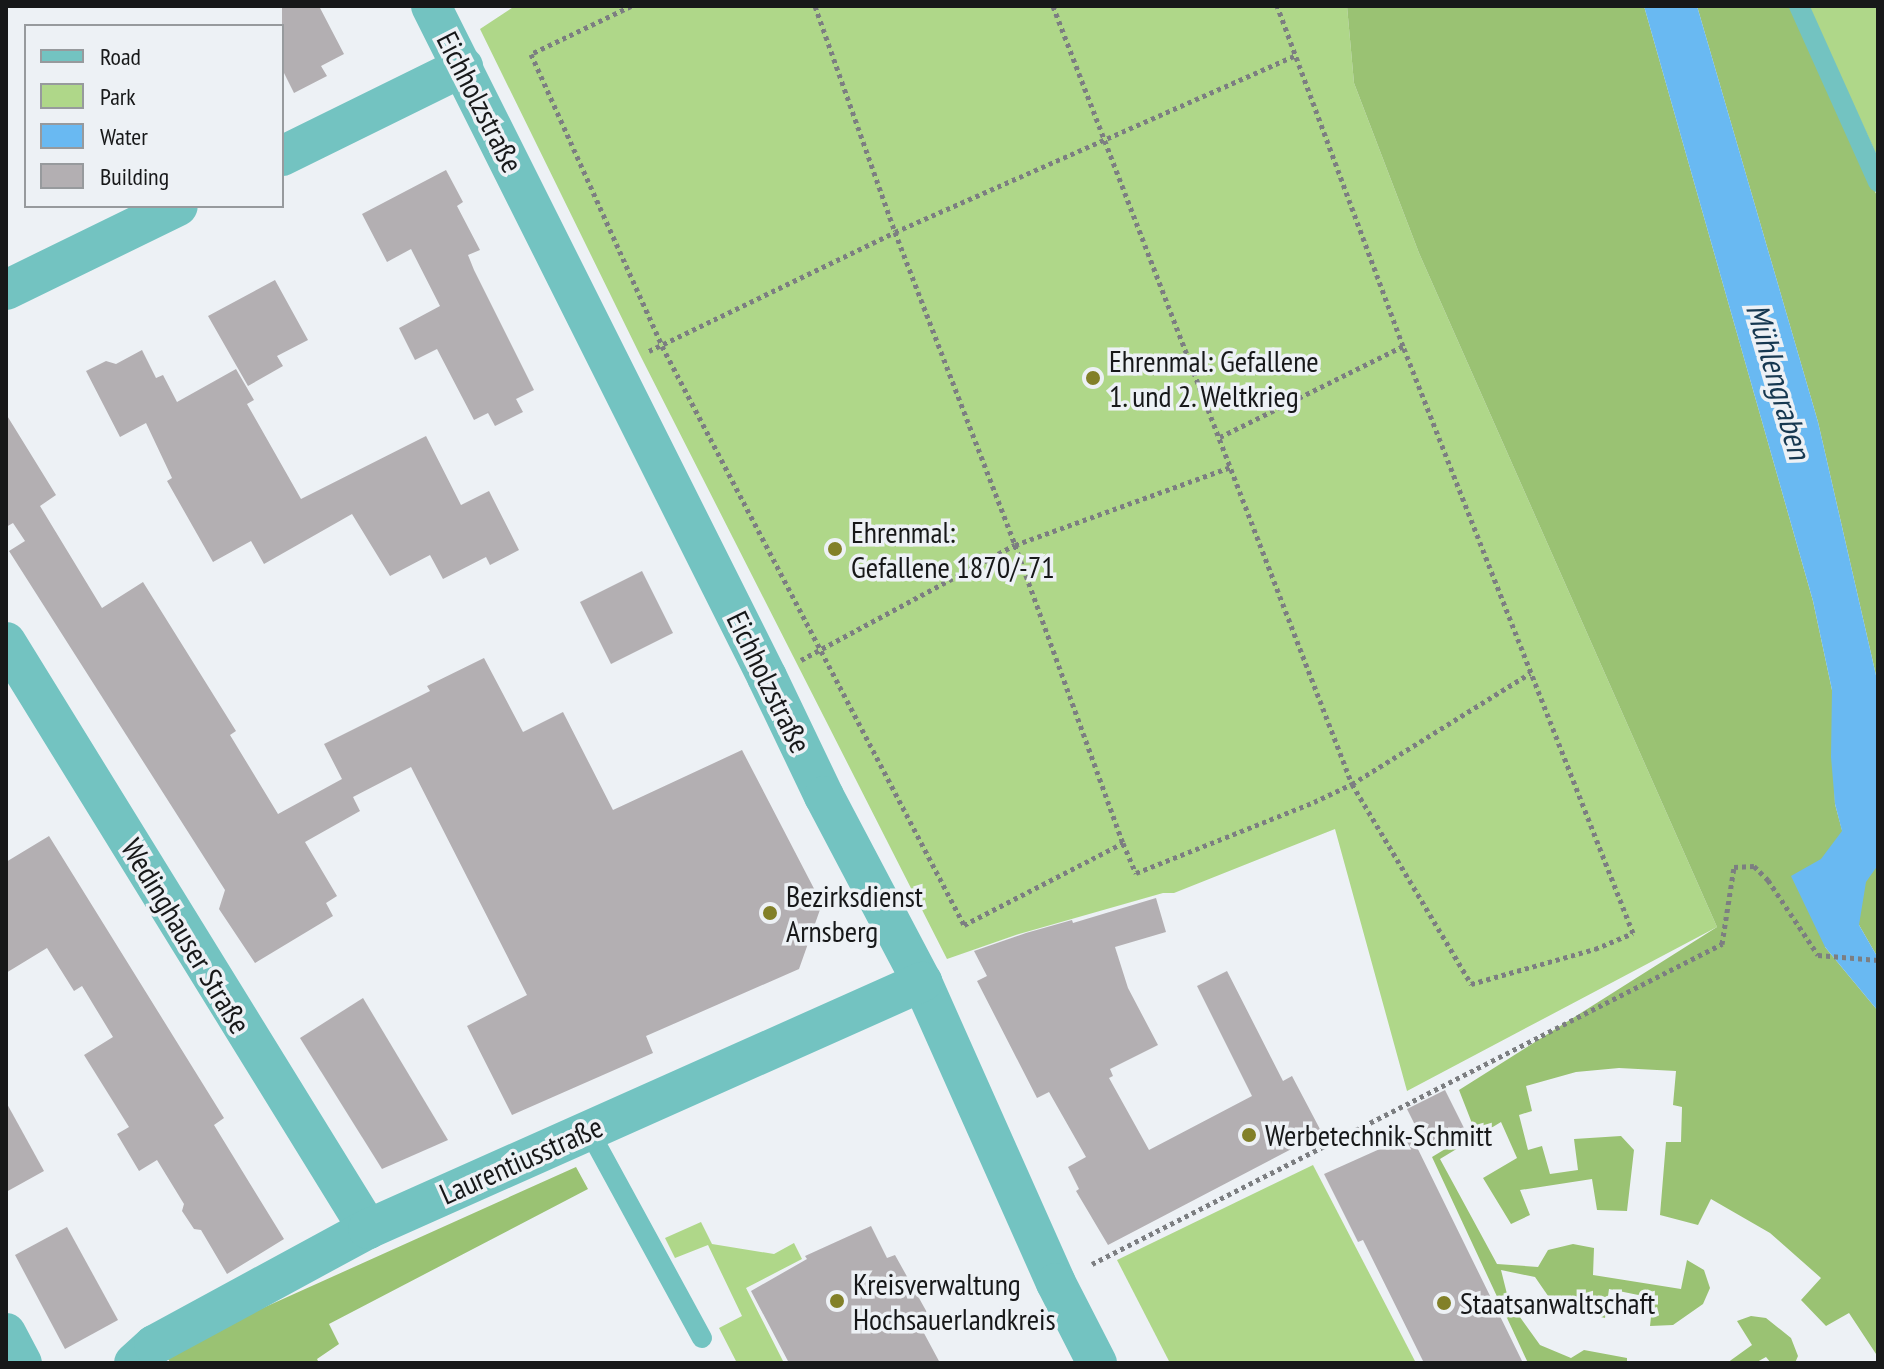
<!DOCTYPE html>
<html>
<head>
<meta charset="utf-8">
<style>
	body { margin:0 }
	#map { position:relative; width:1884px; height:1369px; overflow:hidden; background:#edf1f5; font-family:"PT Sans Narrow",sans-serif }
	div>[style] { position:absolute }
	.green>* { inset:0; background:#afd789 }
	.forest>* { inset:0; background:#9ac273 }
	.water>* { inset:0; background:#69b9f2 }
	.building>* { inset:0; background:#b3afb2 }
	.path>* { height:5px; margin-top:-2.5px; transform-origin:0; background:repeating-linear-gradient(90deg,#7c7e81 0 4px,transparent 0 8px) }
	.service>* { height:20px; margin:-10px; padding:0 10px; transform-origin:10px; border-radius:10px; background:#73c3c1 }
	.minor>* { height:40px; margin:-20px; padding:0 20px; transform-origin:20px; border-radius:20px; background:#73c3c1 }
	.dots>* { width:22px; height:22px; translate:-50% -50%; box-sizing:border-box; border:4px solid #edf1f5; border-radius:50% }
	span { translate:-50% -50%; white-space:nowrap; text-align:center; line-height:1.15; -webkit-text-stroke:7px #edf1f5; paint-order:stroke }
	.street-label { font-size:30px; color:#171819 }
	.poi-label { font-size:30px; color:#171819 }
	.left { translate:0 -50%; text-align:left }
	.water-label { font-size:32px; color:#163850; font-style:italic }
	.frame { position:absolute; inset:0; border:8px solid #171819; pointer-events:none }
	.legend { position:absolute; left:24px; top:24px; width:260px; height:184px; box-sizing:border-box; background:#edf1f5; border:2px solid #979a9d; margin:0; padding:10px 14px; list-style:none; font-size:24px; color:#171819 }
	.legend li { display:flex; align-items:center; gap:16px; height:40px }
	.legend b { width:40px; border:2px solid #979a9d }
</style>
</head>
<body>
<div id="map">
	<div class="green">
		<i style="clip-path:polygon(515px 6px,1347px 6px,1354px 83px,1419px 253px,1717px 927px,1407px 1091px,1335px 829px,1174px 893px,1163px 893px,1019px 934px,947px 959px,640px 355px,480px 29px)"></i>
		<i style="clip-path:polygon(1808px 6px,1878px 6px,1878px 158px)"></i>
		<i style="clip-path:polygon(1313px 1165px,1416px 1363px,1170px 1363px,1117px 1260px)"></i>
		<i style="clip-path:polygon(701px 1222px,712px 1244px,774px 1254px,794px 1243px,802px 1259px,746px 1288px,784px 1363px,737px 1363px,719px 1328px,742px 1316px,708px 1245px,675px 1258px,665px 1238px)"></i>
	</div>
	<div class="forest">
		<i style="clip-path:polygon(1347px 6px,1644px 6px,1813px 601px,1832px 690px,1835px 804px,1842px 830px,1874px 869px,1878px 865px,1878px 958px,1859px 925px,1825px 947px,1878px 1011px,1878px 1357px,1849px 1313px,1826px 1326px,1801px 1300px,1821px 1278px,1770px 1233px,1711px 1199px,1698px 1225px,1660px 1215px,1666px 1142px,1681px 1142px,1682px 1107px,1673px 1105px,1676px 1071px,1619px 1068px,1576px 1072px,1526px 1086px,1532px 1111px,1519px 1115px,1528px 1150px,1542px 1146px,1550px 1174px,1578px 1170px,1574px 1139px,1621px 1136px,1634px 1150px,1627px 1211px,1597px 1210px,1592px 1179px,1520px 1190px,1530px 1215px,1511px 1224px,1483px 1178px,1517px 1158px,1501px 1122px,1440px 1159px,1497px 1264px,1538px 1267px,1548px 1250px,1573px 1244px,1594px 1248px,1593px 1275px,1681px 1289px,1687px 1260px,1704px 1270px,1710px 1288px,1703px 1304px,1673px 1325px,1650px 1326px,1653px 1298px,1609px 1289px,1605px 1318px,1555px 1306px,1535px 1277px,1501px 1270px,1509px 1302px,1540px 1345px,1571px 1358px,1584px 1350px,1627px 1358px,1627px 1363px,1528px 1363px,1432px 1157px,1475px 1131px,1459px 1090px,1717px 927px,1419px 253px,1354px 83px)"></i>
		<i style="clip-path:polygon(1697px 6px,1790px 6px,1878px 198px,1878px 684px,1818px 422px)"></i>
		<i style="clip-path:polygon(576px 1167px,588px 1189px,329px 1324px,339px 1344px,317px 1359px,319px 1363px,171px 1363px,163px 1353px)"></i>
		<i style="clip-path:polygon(1751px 1316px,1766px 1318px,1791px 1338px,1798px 1356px,1795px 1363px,1771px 1363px,1766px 1357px,1755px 1363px,1727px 1363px,1752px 1345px,1737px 1321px)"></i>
	</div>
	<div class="water">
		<i style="clip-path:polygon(1644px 6px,1697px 6px,1818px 422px,1878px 684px,1878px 865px,1866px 882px,1859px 925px,1878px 958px,1878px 1011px,1825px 947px,1791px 876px,1821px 859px,1842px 831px,1835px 804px,1831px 757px,1832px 690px,1813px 601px)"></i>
	</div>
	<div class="building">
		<i style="clip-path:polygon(282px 6px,319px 6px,344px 54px,321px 66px,327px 76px,294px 93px,282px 69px)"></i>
		<i style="clip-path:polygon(446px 170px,463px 202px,457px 206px,480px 250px,468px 255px,474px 270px,534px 390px,516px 399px,523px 412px,495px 426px,488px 413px,474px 420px,437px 349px,415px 360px,399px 328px,440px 306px,411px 249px,387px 262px,362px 214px)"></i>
		<i style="clip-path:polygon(275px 280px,308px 340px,277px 356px,283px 366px,248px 386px,208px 316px)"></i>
		<i style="clip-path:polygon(142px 350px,156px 378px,163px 375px,177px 402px,236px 369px,254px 400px,247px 404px,301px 499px,426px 436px,461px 505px,489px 491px,519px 550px,490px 565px,486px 557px,443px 579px,430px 555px,390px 576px,352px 514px,264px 564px,251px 541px,213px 562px,167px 481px,172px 478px,146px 423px,120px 437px,86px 371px,106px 361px,116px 364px)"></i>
		<i style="clip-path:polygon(6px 414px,56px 495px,40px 506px,102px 608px,143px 582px,236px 731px,230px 735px,278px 814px,342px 779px,324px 744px,430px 691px,427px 686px,484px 658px,523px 732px,563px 712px,613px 810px,742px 750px,822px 904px,799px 969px,646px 1036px,653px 1053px,512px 1115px,467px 1026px,527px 995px,411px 767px,353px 797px,360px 811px,305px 842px,337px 896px,326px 903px,333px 916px,255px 963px,219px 909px,225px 890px,9px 551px,25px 541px,13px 523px,6px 527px)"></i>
		<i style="clip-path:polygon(642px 571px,673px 633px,611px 664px,580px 602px)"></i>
		<i style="clip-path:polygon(49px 836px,224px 1118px,214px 1125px,284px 1239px,227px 1274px,201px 1230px,194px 1229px,182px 1211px,184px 1204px,157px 1160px,139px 1171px,117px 1134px,129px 1127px,84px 1055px,113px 1037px,82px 986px,74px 991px,47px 948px,6px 973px,6px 862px)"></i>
		<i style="clip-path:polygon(1156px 898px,1166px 932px,1115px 947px,1128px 988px,1158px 1045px,1110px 1069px,1113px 1076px,1109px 1078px,1149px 1150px,1252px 1096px,1197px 986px,1227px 971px,1283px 1081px,1292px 1076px,1322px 1133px,1108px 1245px,1076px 1191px,1079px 1189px,1068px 1167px,1086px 1157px,1049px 1092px,1037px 1098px,977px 981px,987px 976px,974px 951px,1026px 933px,1072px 920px,1073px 923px)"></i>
		<i style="clip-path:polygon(363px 998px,448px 1140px,382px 1169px,300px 1038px)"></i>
		<i style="clip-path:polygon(1445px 1090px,1464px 1128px,1426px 1147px,1407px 1109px)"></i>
		<i style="clip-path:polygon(6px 1102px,44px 1171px,6px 1192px)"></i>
		<i style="clip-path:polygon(1411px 1135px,1523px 1363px,1424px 1363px,1363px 1240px,1358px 1242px,1324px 1174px)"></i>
		<i style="clip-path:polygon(871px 1226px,887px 1258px,895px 1255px,929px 1316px,918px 1322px,940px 1363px,789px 1363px,751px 1291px,807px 1259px,805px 1256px)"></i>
		<i style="clip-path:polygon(67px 1227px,118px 1320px,65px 1349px,15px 1255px)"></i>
	</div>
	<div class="path">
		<i style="left:631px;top:6px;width:111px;rotate:154.4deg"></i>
		<i style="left:531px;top:54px;width:320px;rotate:65.8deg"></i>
		<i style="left:662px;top:346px;width:653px;rotate:62.45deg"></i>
		<i style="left:964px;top:925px;width:179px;rotate:-27.3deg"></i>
		<i style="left:1123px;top:843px;width:33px;rotate:67deg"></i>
		<i style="left:1136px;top:873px;width:192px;rotate:-21.7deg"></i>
		<i style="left:1314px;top:802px;width:42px;rotate:-25.3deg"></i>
		<i style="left:1352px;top:784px;width:210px;rotate:-31.9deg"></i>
		<i style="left:815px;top:6px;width:240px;rotate:70.5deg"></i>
		<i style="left:895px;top:232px;width:335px;rotate:69deg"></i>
		<i style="left:1015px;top:545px;width:317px;rotate:70.1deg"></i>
		<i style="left:1053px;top:6px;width:833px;rotate:68.98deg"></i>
		<i style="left:1352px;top:784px;width:233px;rotate:59.2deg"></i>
		<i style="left:1471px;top:984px;width:129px;rotate:-15.8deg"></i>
		<i style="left:1595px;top:949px;width:41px;rotate:-22.8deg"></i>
		<i style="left:1633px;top:933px;width:630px;rotate:-111.4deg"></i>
		<i style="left:1403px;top:346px;width:363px;rotate:-110.3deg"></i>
		<i style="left:649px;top:351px;width:273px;rotate:-25.8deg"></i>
		<i style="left:895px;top:232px;width:438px;rotate:-23.8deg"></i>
		<i style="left:1220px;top:437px;width:204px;rotate:-26.4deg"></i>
		<i style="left:801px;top:660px;width:243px;rotate:-28.3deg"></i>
		<i style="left:1015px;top:545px;width:229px;rotate:-19.9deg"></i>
		<i style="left:1092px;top:1264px;width:707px;rotate:-26.93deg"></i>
		<i style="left:1722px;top:944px;width:78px;rotate:-81.1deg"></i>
		<i style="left:1734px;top:867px;width:20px;rotate:-3deg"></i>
		<i style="left:1754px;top:866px;width:20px;rotate:45deg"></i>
		<i style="left:1768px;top:880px;width:90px;rotate:56.3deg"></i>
		<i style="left:1818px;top:955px;width:60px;rotate:4.8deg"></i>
	</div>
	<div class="service">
		<i style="left:1799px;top:6px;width:193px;rotate:65.8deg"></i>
		<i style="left:588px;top:1129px;width:238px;rotate:61.4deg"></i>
	</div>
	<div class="minor">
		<i style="left:431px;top:6px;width:750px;rotate:63.4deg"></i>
		<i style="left:767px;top:677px;width:132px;rotate:64.4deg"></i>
		<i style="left:824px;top:796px;width:210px;rotate:62.2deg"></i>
		<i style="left:922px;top:982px;width:329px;rotate:66deg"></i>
		<i style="left:1056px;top:1283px;width:90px;rotate:62.9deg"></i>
		<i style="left:282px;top:156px;width:202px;rotate:-26.2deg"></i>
		<i style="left:6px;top:290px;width:191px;rotate:-26deg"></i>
		<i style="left:6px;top:642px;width:690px;rotate:58.34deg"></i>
		<i style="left:6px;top:1333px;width:34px;rotate:62deg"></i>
		<i style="left:134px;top:1363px;width:27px;rotate:-42deg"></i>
		<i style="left:154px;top:1345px;width:243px;rotate:-28.5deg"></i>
		<i style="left:368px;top:1229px;width:607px;rotate:-24.03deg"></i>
	</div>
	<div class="dots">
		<i style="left:1093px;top:378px;background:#828028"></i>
		<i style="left:835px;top:549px;background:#828028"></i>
		<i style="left:770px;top:913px;background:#828028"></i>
		<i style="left:1249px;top:1135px;background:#828028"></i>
		<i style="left:837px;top:1301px;background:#828028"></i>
		<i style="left:1444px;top:1303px;background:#828028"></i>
	</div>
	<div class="street-label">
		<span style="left:480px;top:102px;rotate:63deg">Eichholzstraße</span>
		<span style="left:769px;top:682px;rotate:64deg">Eichholzstraße</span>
		<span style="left:186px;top:936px;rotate:59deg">Wedinghauser Straße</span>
		<span style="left:521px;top:1160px;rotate:-24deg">Laurentiusstraße</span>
	</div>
	<div class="poi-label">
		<span class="left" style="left:1109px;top:378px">Ehrenmal: Gefallene<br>1. und 2. Weltkrieg</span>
		<span class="left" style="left:851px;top:549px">Ehrenmal:<br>Gefallene 1870/-71</span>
		<span class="left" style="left:786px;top:913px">Bezirksdienst<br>Arnsberg</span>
		<span class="left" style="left:1265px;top:1135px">Werbetechnik-Schmitt</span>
		<span class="left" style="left:853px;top:1301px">Kreisverwaltung<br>Hochsauerlandkreis</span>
		<span class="left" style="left:1460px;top:1303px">Staatsanwaltschaft</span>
	</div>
	<div class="water-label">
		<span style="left:1779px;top:381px;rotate:74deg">Mühlengraben</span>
	</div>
	<div class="frame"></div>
	<ul class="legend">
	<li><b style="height:10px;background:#73c3c1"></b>Road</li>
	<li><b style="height:22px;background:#afd789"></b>Park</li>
	<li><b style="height:22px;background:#69b9f2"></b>Water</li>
	<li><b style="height:22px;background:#b3afb2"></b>Building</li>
	</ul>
</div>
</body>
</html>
